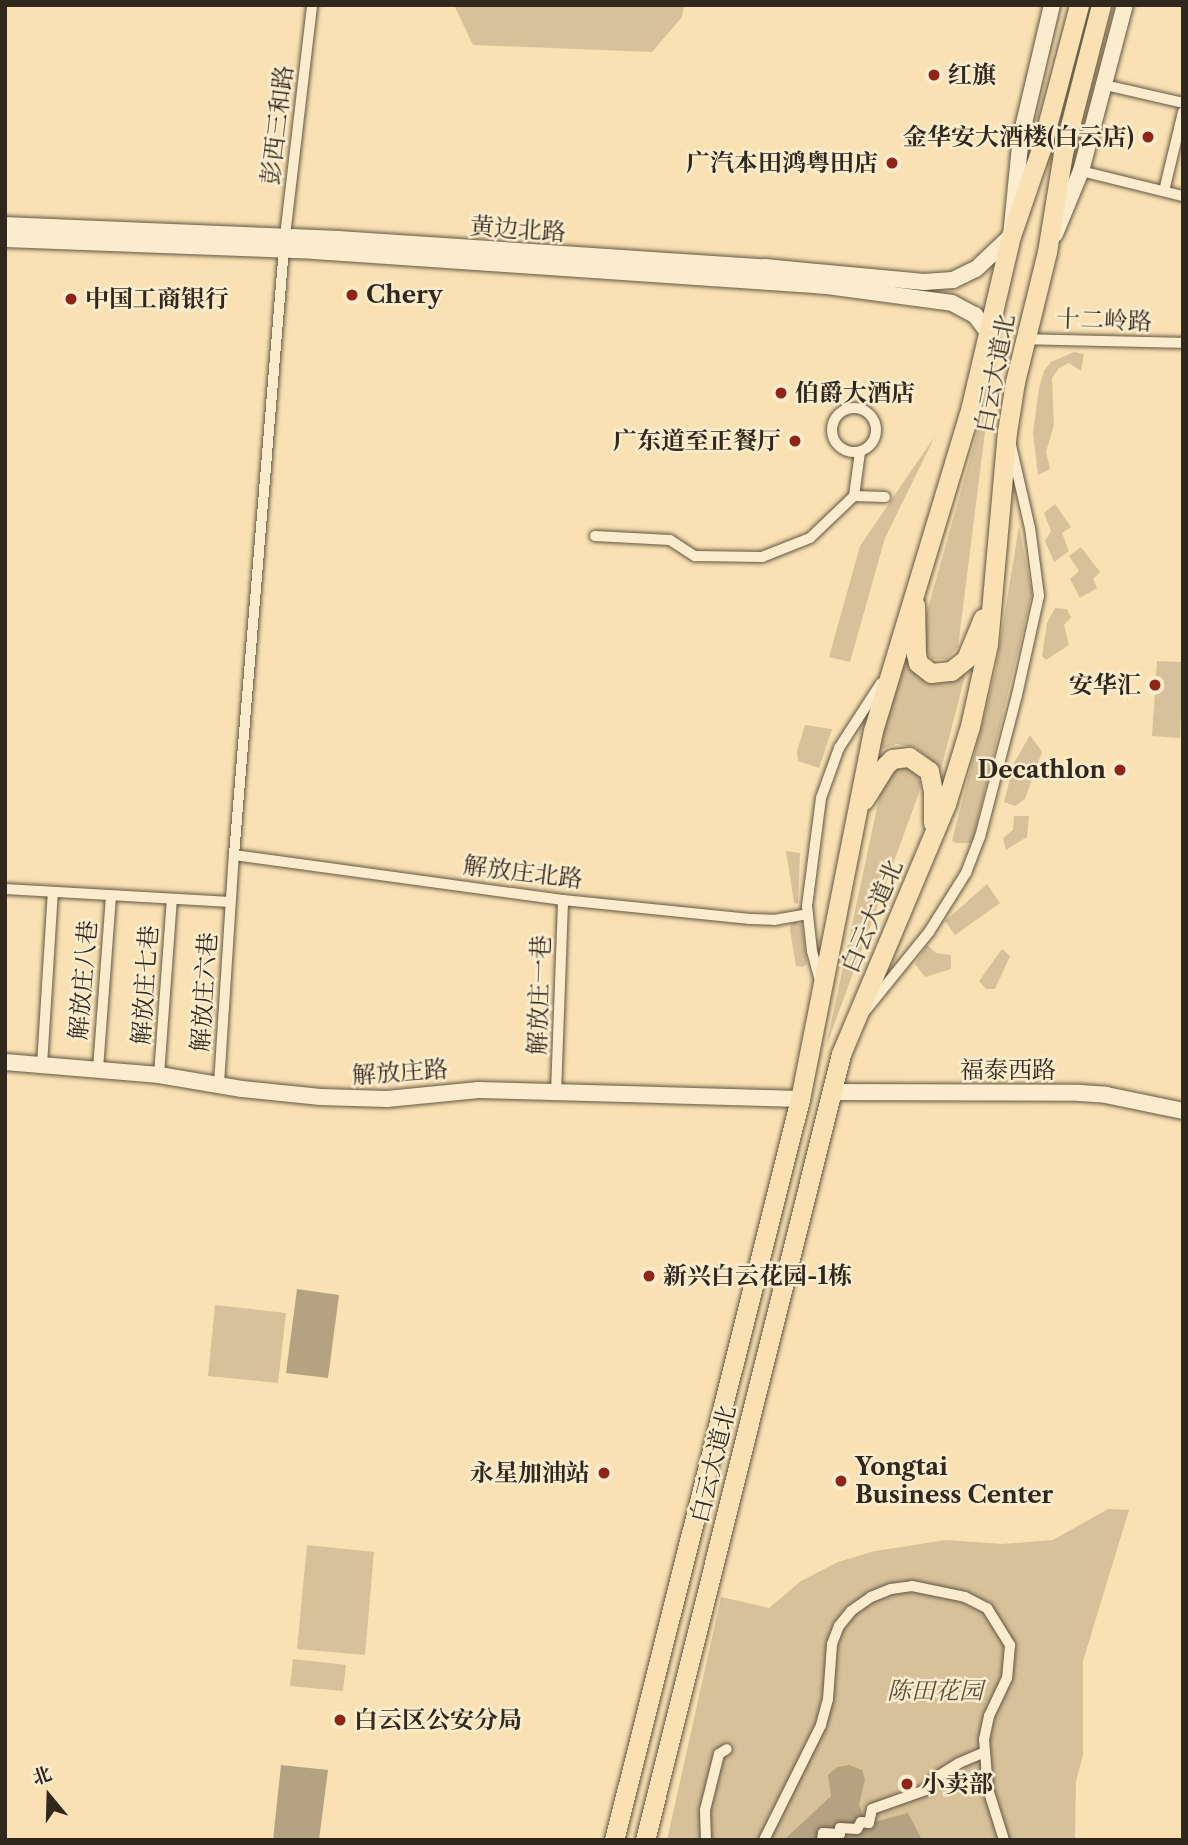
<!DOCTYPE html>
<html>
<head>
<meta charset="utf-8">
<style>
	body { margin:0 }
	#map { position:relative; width:1188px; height:1845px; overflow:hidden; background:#f9e1b3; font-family:"Libre Caslon Text","Noto Serif SC",serif }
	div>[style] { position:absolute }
	.green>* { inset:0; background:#d7c19a }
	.water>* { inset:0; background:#b5a280 }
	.roads { filter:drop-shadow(0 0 2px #625642) drop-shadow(0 0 2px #625642) }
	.street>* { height:10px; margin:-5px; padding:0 5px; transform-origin:5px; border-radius:5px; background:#fbecce }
	.street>.ring { margin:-5px; padding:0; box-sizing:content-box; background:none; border:10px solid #fbecce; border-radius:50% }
	.secondary>* { height:16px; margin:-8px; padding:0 8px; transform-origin:8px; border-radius:8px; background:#fbecce }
	.highway>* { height:19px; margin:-9.5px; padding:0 9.5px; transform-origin:9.5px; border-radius:9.5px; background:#f9e1b3 }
	.dots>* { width:19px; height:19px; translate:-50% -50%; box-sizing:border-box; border:4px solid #fbecce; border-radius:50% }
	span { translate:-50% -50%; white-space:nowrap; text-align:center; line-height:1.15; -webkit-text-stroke:5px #fbecce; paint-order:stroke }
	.poi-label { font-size:24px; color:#30271d; font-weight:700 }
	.left { translate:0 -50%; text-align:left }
	.right { translate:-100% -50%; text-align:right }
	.street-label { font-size:24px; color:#30271d }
	.park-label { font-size:24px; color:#5a4e3c; font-style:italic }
	.frame { position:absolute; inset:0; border:7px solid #30271d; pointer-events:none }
	.north { position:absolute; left:14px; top:1761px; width:70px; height:70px; -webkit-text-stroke:5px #fbecce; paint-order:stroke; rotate:341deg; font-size:19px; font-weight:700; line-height:28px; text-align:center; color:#30271d }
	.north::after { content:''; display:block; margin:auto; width:24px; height:32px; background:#30271d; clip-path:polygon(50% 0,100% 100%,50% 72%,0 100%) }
</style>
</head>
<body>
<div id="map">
	<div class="green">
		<i style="clip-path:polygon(454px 5px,684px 5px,682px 17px,652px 52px,473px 45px)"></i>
		<i style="clip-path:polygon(1074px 352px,1084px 354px,1081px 371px,1069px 363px,1059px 368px,1052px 378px,1054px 425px,1046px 452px,1050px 469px,1038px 475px,1033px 433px,1039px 388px,1044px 371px,1051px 362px)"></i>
		<i style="clip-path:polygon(991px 384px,958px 647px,947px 659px,932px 659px,920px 642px,923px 626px)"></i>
		<i style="clip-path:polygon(935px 436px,885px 538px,850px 662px,829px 657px,860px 546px)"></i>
		<i style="clip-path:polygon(1055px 504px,1071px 527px,1062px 533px,1069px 551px,1054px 562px,1045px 541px,1051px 531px,1044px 513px)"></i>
		<i style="clip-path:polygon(1019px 526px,1032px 593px,974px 835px,971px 843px,956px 843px,952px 841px,995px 673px)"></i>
		<i style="clip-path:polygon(1081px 547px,1100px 572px,1093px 579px,1097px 588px,1080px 598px,1070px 579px,1079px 571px,1069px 556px)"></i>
		<i style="clip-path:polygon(1055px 608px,1067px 609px,1071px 617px,1064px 625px,1069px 645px,1046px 660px,1042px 656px,1047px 623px)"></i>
		<i style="clip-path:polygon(904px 650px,908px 651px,909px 661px,967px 668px,941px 769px,915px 747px,896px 744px,877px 751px)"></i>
		<i style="clip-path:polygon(1157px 661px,1183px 662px,1180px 738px,1152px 736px)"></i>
		<i style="clip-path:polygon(805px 725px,832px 729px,819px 768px,798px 761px,797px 751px)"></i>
		<i style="clip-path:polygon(1030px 735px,1042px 752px,1025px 799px,1015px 806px,1004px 802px,1014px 763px)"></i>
		<i style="clip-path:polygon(907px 767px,915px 772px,920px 782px,919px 793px,826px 1047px,881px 789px,886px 776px,896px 768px)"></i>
		<i style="clip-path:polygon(1014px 816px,1029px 816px,1027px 837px,1006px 850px,1003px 838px,1013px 830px)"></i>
		<i style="clip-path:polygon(786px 851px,800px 853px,798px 904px,794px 903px)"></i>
		<i style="clip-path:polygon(987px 884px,1000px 903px,955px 935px,945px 921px)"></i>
		<i style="clip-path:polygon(796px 922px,802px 925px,807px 964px,803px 967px,796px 966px,790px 930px,791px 923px)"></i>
		<i style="clip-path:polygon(927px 945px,936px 953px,951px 955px,951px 969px,925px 977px,915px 964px)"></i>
		<i style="clip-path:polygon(1002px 949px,1010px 956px,995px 989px,986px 989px,979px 981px)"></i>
		<i style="clip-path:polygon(215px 1305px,286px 1313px,278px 1383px,208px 1376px)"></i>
		<i style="clip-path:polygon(1108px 1509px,1129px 1510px,1083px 1661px,1083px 1755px,1076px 1781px,1075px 1840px,667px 1840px,721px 1597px,769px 1608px,801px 1581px,838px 1562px,875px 1551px,946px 1540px,1002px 1544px,1053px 1540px)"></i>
		<i style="clip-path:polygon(307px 1545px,374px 1552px,365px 1655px,297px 1649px)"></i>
		<i style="clip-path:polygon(293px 1659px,346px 1665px,343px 1691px,290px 1686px)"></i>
	</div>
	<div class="water">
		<i style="clip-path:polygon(297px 1289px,339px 1295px,328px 1378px,286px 1373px)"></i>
		<i style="clip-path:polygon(281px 1765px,328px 1770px,319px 1840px,273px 1840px)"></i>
		<i style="clip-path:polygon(849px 1765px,862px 1770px,865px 1779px,859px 1805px,867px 1824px,908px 1813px,922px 1840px,784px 1840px,831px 1796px,828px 1775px,837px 1767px)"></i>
	</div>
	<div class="roads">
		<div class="street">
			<i style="left:1105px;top:85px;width:80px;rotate:13deg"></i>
			<i style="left:1081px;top:171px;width:105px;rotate:13.8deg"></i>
			<i style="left:1164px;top:191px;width:81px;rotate:-76.5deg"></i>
			<i style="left:1023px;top:339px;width:160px;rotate:1.4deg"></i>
			<i class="ring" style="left:832px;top:408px;width:34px;height:34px"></i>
			<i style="left:854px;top:496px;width:31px;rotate:2deg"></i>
			<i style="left:595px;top:536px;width:75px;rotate:3.1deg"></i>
			<i style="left:670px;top:540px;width:30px;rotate:33deg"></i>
			<i style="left:695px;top:556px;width:67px;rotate:0.9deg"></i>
			<i style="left:762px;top:557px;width:52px;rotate:-21.6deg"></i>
			<i style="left:810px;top:538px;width:61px;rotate:-43.7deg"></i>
			<i style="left:854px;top:496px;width:44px;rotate:-82.2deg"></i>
			<i style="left:234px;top:855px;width:332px;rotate:7.8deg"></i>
			<i style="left:563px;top:900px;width:188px;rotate:5.8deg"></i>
			<i style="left:750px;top:919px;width:24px;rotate:2deg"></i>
			<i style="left:774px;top:920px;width:34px;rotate:-10deg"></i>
			<i style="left:5px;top:889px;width:226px;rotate:3.3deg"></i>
			<i style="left:820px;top:981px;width:31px;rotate:-105deg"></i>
			<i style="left:812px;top:951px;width:45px;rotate:-96.3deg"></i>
			<i style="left:807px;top:906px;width:109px;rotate:-82.6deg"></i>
			<i style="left:821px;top:798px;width:53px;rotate:-70.2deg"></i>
			<i style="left:839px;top:748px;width:77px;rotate:-57.1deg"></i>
			<i style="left:865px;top:1011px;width:102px;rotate:-51deg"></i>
			<i style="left:929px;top:932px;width:70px;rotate:-57.9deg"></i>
			<i style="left:966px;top:873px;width:39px;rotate:-69deg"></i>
			<i style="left:980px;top:837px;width:147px;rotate:-75.4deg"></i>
			<i style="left:1017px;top:695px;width:101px;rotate:-77.5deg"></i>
			<i style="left:1039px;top:596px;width:69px;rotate:-97.5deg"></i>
			<i style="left:1030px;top:528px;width:84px;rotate:-103deg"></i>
			<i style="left:42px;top:1065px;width:173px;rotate:-86.4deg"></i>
			<i style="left:98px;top:1069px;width:174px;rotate:-85.7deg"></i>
			<i style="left:159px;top:1075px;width:176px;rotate:-85.8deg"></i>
			<i style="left:219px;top:1084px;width:229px;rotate:-86.3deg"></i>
			<i style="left:234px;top:855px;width:621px;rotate:-85.29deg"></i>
			<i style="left:285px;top:236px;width:233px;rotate:-83.3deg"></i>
			<i style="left:556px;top:1093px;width:193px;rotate:-87.9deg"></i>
			<i style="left:706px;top:1840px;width:30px;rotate:-92deg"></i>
			<i style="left:705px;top:1810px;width:58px;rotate:-76deg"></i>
			<i style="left:719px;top:1754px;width:9px;rotate:-32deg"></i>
			<i style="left:764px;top:1840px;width:128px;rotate:-63.6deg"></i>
			<i style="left:821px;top:1725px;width:27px;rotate:-75deg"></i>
			<i style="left:828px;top:1699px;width:55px;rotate:-85.8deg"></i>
			<i style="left:832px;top:1644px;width:19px;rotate:-69deg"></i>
			<i style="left:839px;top:1626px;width:19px;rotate:-51deg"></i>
			<i style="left:851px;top:1611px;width:24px;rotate:-35deg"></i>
			<i style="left:871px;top:1597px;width:22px;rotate:-22deg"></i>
			<i style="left:891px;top:1589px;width:21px;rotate:-8deg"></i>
			<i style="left:912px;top:1586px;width:54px;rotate:11.7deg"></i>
			<i style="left:965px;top:1597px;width:25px;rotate:27deg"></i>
			<i style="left:987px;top:1608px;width:44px;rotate:58.1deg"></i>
			<i style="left:1010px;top:1645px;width:33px;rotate:95deg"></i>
			<i style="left:1007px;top:1678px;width:42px;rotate:115.3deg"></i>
			<i style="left:989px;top:1716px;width:24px;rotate:102deg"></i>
			<i style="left:984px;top:1739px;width:50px;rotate:85.4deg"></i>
			<i style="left:988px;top:1789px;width:53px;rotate:72.6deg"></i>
			<i style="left:822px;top:1840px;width:7px;rotate:-82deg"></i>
			<i style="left:823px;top:1833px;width:17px;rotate:3deg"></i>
			<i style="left:840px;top:1834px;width:6px;rotate:-90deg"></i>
			<i style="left:840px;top:1828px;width:17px;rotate:3deg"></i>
			<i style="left:857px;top:1829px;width:8px;rotate:-60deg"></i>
			<i style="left:861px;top:1822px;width:8px;rotate:7deg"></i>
			<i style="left:869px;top:1823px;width:14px;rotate:-78deg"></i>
			<i style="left:872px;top:1809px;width:57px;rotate:-19.4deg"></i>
			<i style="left:926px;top:1790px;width:15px;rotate:-53deg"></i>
			<i style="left:935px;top:1778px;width:28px;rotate:-32deg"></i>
			<i style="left:959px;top:1763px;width:28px;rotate:-23deg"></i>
		</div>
		<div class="secondary">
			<i style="left:5px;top:225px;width:333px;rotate:2.4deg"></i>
			<i style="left:338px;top:239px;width:428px;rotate:3.8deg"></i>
			<i style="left:765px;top:267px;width:160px;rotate:5.4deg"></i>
			<i style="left:924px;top:282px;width:29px;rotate:-4deg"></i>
			<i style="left:953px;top:280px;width:25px;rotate:-26deg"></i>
			<i style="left:976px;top:269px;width:48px;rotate:-43.3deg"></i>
			<i style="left:1011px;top:236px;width:100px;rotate:-84.3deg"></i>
			<i style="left:1021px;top:136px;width:135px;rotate:-76.7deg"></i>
			<i style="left:1055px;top:234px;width:68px;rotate:-67.6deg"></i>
			<i style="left:1081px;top:171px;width:172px;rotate:-75.2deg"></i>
			<i style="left:5px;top:239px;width:309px;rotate:2.2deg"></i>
			<i style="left:314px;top:251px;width:514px;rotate:3.9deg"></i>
			<i style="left:827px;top:286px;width:126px;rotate:7.7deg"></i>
			<i style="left:952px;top:303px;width:26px;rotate:28deg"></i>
			<i style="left:975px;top:315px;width:25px;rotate:53deg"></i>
			<i style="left:5px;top:1062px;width:155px;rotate:4.8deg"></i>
			<i style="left:159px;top:1075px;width:84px;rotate:9.6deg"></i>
			<i style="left:242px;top:1089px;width:79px;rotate:5.8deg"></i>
			<i style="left:321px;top:1097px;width:66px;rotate:1.7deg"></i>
			<i style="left:387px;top:1099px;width:92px;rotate:-5.6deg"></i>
			<i style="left:479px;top:1090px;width:321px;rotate:1.6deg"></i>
			<i style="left:831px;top:1092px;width:249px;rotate:0.2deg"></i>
			<i style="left:1080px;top:1093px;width:26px;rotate:4deg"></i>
			<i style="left:1106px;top:1095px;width:79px;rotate:11.7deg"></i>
		</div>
		<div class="highway">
			<i style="left:915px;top:605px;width:49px;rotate:88.8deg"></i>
			<i style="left:916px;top:654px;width:9px;rotate:77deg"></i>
			<i style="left:918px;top:663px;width:16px;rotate:38deg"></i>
			<i style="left:931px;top:673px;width:20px;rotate:-6deg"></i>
			<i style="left:951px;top:671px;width:19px;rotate:-39deg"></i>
			<i style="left:966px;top:659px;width:44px;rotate:-67.5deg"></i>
			<i style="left:864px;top:800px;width:40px;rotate:-58deg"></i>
			<i style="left:885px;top:766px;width:10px;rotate:-45deg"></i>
			<i style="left:892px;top:759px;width:17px;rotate:-7deg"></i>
			<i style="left:909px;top:757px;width:24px;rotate:35deg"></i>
			<i style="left:929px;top:771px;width:20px;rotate:79deg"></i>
			<i style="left:933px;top:791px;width:32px;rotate:90deg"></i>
			<i style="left:614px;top:1840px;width:764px;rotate:-75.91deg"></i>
			<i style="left:800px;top:1099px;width:375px;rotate:-78.8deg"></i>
			<i style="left:873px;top:731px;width:339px;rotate:-73.2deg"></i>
			<i style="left:971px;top:406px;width:175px;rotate:-76.8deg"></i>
			<i style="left:1011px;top:236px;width:92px;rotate:-71deg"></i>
			<i style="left:1041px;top:149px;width:149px;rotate:-75.2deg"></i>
			<i style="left:645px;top:1840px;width:810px;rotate:-76deg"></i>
			<i style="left:841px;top:1054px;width:271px;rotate:-67.2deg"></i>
			<i style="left:946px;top:804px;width:82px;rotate:-72.9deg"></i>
			<i style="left:970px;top:726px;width:84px;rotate:-77.6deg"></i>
			<i style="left:988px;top:644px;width:213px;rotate:-84.9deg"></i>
			<i style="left:1007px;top:432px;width:51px;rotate:-80.9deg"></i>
			<i style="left:1015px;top:382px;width:134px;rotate:-76.2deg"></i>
			<i style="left:1047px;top:252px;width:100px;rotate:-80.8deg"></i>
			<i style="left:1063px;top:153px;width:153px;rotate:-75.6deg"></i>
		</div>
	</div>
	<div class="dots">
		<i style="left:934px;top:75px;background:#8f2418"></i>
		<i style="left:1148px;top:137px;background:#8f2418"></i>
		<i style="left:892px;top:163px;background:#8f2418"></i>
		<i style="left:352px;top:295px;background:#8f2418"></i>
		<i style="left:71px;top:299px;background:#8f2418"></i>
		<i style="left:781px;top:393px;background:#8f2418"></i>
		<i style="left:795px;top:441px;background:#8f2418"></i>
		<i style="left:1155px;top:685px;background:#8f2418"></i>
		<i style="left:1120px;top:770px;background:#8f2418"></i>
		<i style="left:649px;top:1276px;background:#8f2418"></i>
		<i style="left:604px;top:1473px;background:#8f2418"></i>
		<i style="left:841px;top:1481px;background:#8f2418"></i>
		<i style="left:340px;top:1720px;background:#8f2418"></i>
		<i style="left:907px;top:1784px;background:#8f2418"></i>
	</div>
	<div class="poi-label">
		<span class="left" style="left:948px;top:75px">红旗</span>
		<span class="right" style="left:1134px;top:137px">金华安大酒楼(白云店)</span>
		<span class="right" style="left:878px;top:163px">广汽本田鸿粤田店</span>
		<span class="left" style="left:366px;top:295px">Chery</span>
		<span class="left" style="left:85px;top:299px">中国工商银行</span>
		<span class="left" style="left:795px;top:393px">伯爵大酒店</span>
		<span class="right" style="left:781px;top:441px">广东道至正餐厅</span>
		<span class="right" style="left:1141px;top:685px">安华汇</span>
		<span class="right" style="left:1106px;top:770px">Decathlon</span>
		<span class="left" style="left:663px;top:1276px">新兴白云花园-1栋</span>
		<span class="left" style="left:855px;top:1481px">Yongtai<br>Business Center</span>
		<span class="right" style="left:590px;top:1473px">永星加油站</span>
		<span class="left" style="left:354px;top:1720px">白云区公安分局</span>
		<span class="left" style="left:921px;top:1784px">小卖部</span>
	</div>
	<div class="street-label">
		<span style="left:277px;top:125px;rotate:-83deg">彭西三和路</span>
		<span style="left:518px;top:229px;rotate:4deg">黄边北路</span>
		<span style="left:1104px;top:320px;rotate:2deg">十二岭路</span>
		<span style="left:995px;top:373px;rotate:-79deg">白云大道北</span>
		<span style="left:523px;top:872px;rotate:7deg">解放庄北路</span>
		<span style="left:872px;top:916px;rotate:-67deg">白云大道北</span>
		<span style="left:83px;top:980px;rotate:-85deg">解放庄八巷</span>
		<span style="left:145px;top:985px;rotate:-86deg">解放庄七巷</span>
		<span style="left:204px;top:992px;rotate:-86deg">解放庄六巷</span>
		<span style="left:539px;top:995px;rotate:-88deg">解放庄一巷</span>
		<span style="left:1008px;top:1070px">福泰西路</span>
		<span style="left:400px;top:1072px;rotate:-4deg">解放庄路</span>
		<span style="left:713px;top:1464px;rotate:-76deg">白云大道北</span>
	</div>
	<div class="park-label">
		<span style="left:935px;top:1691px">陈田花园</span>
	</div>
	<div class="frame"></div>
	<div class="north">北</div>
</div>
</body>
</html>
